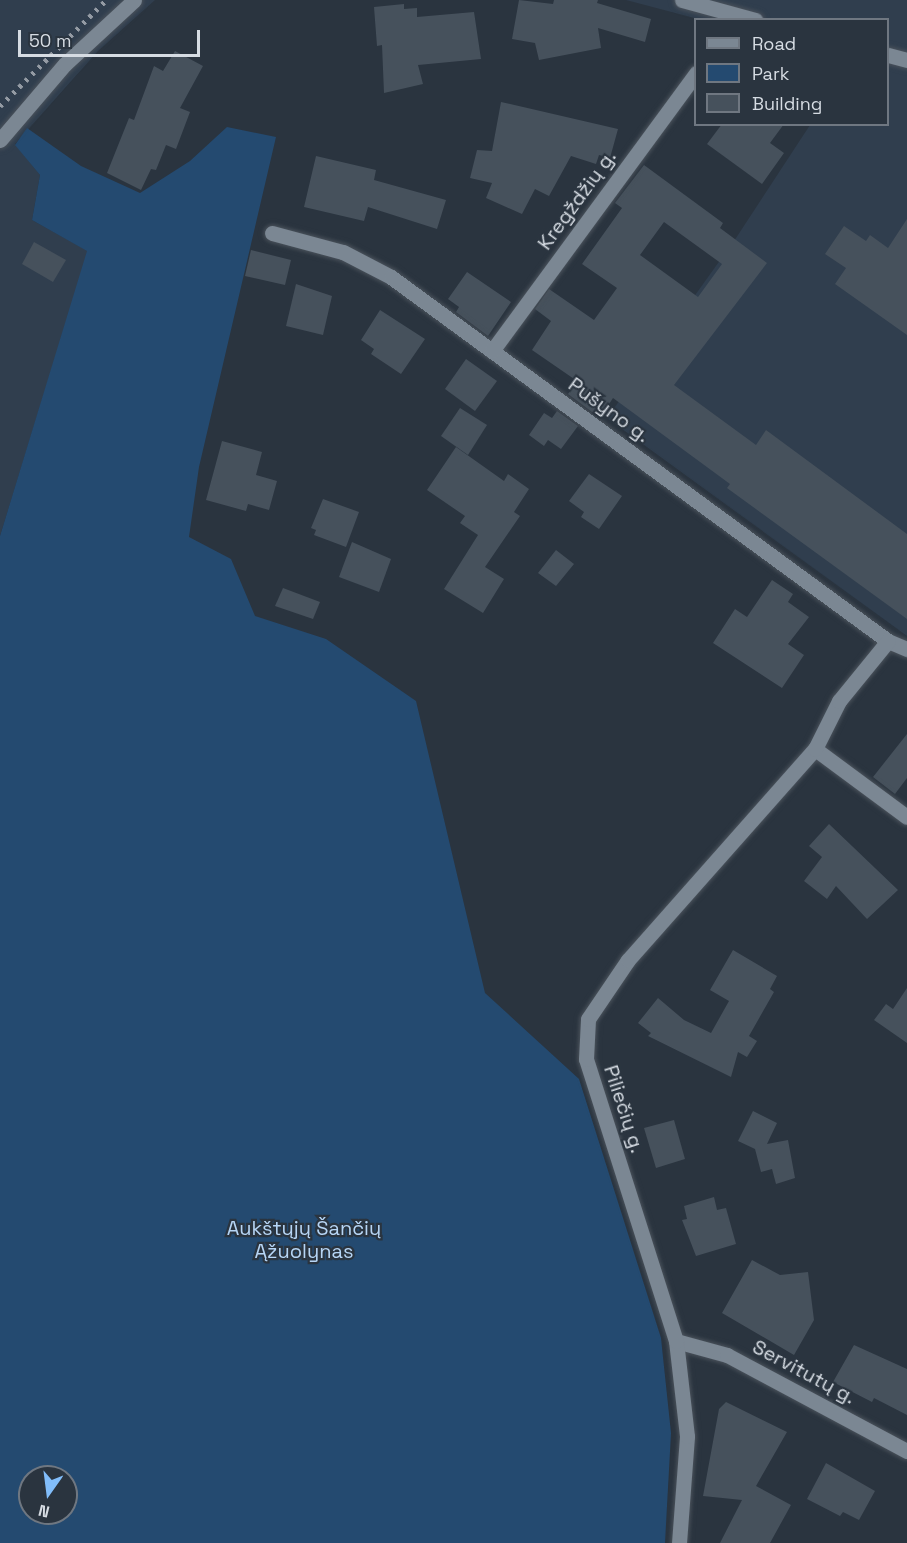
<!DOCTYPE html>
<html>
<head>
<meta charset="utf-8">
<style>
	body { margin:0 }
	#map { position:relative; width:907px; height:1543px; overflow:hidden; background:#2a343f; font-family:"Space Grotesk",sans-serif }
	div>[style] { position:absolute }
	.built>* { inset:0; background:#303e4e }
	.green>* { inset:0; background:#244a70 }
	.building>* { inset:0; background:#46515c }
	.roads { filter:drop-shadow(0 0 2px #4a525b) drop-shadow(0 0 2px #4a525b) }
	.minor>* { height:15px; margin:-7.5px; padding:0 7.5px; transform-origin:7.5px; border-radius:7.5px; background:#7b8793 }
	.rail>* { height:4.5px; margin-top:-2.25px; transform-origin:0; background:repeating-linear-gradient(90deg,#949ba4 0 3px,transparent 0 9px) }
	span { translate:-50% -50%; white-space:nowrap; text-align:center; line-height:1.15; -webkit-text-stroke:4.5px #2a343f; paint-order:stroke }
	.street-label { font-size:20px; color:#d6dce3 }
	.park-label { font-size:20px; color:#b6d5f5 }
	.legend { position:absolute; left:694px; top:18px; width:195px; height:108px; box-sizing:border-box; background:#2a343f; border:2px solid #6f7781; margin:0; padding:8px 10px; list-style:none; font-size:18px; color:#d6dce3 }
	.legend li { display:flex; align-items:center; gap:12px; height:30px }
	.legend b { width:30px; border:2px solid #6f7781 }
	.north { position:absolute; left:18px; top:1465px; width:60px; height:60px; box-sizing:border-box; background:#2a343f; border:2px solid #6f7781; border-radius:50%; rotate:194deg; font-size:16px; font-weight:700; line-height:24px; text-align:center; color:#d6dce3 }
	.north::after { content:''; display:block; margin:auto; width:21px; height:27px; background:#81bdfa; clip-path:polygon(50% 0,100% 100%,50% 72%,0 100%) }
	.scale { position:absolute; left:18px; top:30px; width:182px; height:27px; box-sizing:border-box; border:3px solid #d6dce3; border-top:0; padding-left:8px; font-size:18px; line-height:21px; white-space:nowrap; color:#d6dce3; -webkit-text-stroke:4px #2a343f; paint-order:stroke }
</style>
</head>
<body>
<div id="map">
	<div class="built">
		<i style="clip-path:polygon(0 0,155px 0,98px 51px,15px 144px,40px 175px,32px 220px,88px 251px,0 536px)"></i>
		<i style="clip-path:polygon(626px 0,907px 0,907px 636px,607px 418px,736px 238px,810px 125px,888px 124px,888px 20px,698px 19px)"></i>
	</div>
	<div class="green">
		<i style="clip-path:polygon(evenodd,227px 127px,276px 137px,199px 467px,189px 537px,231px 559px,255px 616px,326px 639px,416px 701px,485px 993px,579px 1079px,661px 1338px,671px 1433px,665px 1543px,0 1543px,0 536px,87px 251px,32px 220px,40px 175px,15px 145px,27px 128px,81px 166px,140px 193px,190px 161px,227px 127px,30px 1477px,66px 1477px,66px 1513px,30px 1513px,30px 1477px)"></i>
	</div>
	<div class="building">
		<i style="clip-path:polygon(519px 0,553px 4px,554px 0,598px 0,597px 3px,651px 19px,645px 42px,598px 28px,601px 48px,539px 60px,535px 43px,512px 39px)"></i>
		<i style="clip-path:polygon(404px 4px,404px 9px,417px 8px,417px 17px,474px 12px,481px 59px,418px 65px,423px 84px,384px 93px,382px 45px,377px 46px,374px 7px)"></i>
		<i style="clip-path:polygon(175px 51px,203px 66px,180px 108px,190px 112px,176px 149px,166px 145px,156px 170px,151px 169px,141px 190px,107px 173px,129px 118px,134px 120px,154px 66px,163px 71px)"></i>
		<i style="clip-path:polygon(501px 102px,618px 129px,610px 158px,599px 155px,596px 164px,571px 156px,549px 196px,535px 189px,522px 214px,486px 198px,492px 183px,470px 178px,477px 150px,492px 151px)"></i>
		<i style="clip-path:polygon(722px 124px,784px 124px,770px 143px,784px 153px,762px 184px,707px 144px)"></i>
		<i style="clip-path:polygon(316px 156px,376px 170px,374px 180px,446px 200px,437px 229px,368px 207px,364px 221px,304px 207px)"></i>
		<i style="clip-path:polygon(evenodd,644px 165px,723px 223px,720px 228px,767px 263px,674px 385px,756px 445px,766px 430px,907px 534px,907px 619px,727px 488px,730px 484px,613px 398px,600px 418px,568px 394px,577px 381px,532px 350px,551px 321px,535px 309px,549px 289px,594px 320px,617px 288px,582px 264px,622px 208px,615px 203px,644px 165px,664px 222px,722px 264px,698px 297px,640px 255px,664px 222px)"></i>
		<i style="clip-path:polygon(907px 219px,907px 335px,835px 284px,846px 268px,825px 254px,844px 226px,866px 241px,870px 235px,888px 248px)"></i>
		<i style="clip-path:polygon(34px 242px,66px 260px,53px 282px,22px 264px)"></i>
		<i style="clip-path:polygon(251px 250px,291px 260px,285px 285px,245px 276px)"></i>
		<i style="clip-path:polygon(467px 272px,511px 302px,488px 336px,456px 312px,459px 307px,448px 299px)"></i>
		<i style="clip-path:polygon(296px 284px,332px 296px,323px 335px,286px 326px)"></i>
		<i style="clip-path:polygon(380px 310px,425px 339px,401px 374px,371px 354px,374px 349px,361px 340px)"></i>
		<i style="clip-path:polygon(466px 359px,497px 381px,475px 411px,445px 389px)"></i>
		<i style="clip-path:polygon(460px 408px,487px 425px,468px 455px,441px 436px)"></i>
		<i style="clip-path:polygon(557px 411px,578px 426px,561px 449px,548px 440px,544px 446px,529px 435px,544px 413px,552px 418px)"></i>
		<i style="clip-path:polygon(222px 441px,262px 452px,256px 475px,277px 481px,269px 510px,248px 504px,246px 511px,206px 500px)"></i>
		<i style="clip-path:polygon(456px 447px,504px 481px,508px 474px,529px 489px,514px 512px,520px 516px,485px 567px,504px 579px,483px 613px,444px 589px,478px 535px,460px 523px,465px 516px,427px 490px)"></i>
		<i style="clip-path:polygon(589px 474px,622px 496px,599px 529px,581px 517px,584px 512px,569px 501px)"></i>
		<i style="clip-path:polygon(323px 499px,359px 512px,346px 547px,314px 535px,316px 530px,311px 528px)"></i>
		<i style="clip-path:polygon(352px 542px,391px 559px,379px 592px,339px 577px)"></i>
		<i style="clip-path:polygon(556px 550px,574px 564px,556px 586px,538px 573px)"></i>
		<i style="clip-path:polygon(772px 580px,793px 594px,788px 602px,809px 617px,788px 644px,804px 655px,782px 688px,713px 643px,735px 609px,747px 617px)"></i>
		<i style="clip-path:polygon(283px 588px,320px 602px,313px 619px,275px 606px)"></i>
		<i style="clip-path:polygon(907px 734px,907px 778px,895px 794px,873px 777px)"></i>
		<i style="clip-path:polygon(829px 824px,898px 890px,867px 919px,836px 886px,827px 899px,804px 881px,822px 857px,809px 846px)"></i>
		<i style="clip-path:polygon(733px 950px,777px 976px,770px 989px,774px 992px,749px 1036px,757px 1041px,747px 1057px,738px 1052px,731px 1077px,648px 1036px,651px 1033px,638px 1023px,658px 998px,684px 1020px,711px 1033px,729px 1001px,710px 990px)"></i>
		<i style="clip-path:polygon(907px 988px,907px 1043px,874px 1020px,886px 1004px,893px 1009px)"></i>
		<i style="clip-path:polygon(753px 1111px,777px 1123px,767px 1144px,788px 1140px,795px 1178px,776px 1184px,772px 1169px,761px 1172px,755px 1149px,738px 1141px)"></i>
		<i style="clip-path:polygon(674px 1120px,685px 1159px,656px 1168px,644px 1128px)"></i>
		<i style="clip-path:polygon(714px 1197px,717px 1210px,726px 1208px,736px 1244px,696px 1256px,682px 1220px,687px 1219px,684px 1206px)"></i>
		<i style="clip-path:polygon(752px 1260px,780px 1275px,808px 1272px,814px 1320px,794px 1355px,722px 1313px)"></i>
		<i style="clip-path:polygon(854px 1345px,907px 1369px,907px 1415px,874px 1398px,872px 1402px,833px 1382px)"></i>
		<i style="clip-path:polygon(726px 1402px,787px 1432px,756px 1486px,791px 1505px,770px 1543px,720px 1543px,742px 1500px,703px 1496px,719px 1409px)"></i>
		<i style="clip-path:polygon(826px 1463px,875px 1491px,859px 1520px,843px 1512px,840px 1516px,807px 1499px)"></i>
	</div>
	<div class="roads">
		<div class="minor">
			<i style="left:682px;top:0;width:76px;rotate:15.3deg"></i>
			<i style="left:888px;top:55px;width:20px;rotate:15deg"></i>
			<i style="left:0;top:140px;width:100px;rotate:-49.5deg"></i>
			<i style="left:65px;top:64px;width:94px;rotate:-42.8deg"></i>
			<i style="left:272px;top:233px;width:73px;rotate:15deg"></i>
			<i style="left:343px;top:252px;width:54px;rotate:27.5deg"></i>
			<i style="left:391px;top:277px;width:616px;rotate:36.22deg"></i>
			<i style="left:888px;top:641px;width:21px;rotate:23deg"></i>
			<i style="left:492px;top:351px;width:345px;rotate:-53.7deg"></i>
			<i style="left:815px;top:749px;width:114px;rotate:36.5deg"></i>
			<i style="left:676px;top:1341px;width:53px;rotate:15.4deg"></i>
			<i style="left:727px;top:1355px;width:204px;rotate:28.1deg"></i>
			<i style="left:679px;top:1543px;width:107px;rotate:-85.7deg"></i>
			<i style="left:687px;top:1436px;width:96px;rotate:-96.6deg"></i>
			<i style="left:676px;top:1341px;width:296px;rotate:-107.7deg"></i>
			<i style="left:586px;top:1059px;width:40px;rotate:-87.1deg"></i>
			<i style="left:588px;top:1019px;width:71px;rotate:-55.9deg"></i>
			<i style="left:628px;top:960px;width:282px;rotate:-48.5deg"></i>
			<i style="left:815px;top:749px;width:54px;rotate:-63.4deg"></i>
			<i style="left:839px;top:701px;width:77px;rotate:-50.8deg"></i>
		</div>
	</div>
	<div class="rail">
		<i style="left:0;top:106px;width:150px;rotate:-45deg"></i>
	</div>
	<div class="street-label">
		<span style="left:577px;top:200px;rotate:-54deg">Kregždžių g.</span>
		<span style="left:609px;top:410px;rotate:36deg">Pušyno g.</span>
		<span style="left:624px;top:1109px;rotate:72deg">Piliečių g.</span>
		<span style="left:804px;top:1372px;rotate:28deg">Servitutų g.</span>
	</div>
	<div class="park-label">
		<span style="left:304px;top:1240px">Aukštųjų Šančių<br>Ąžuolynas</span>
	</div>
	<ul class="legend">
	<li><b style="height:8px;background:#7b8793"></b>Road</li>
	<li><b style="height:16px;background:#244a70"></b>Park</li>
	<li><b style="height:16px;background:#46515c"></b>Building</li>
	</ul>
	<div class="north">N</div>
	<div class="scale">50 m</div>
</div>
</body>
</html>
